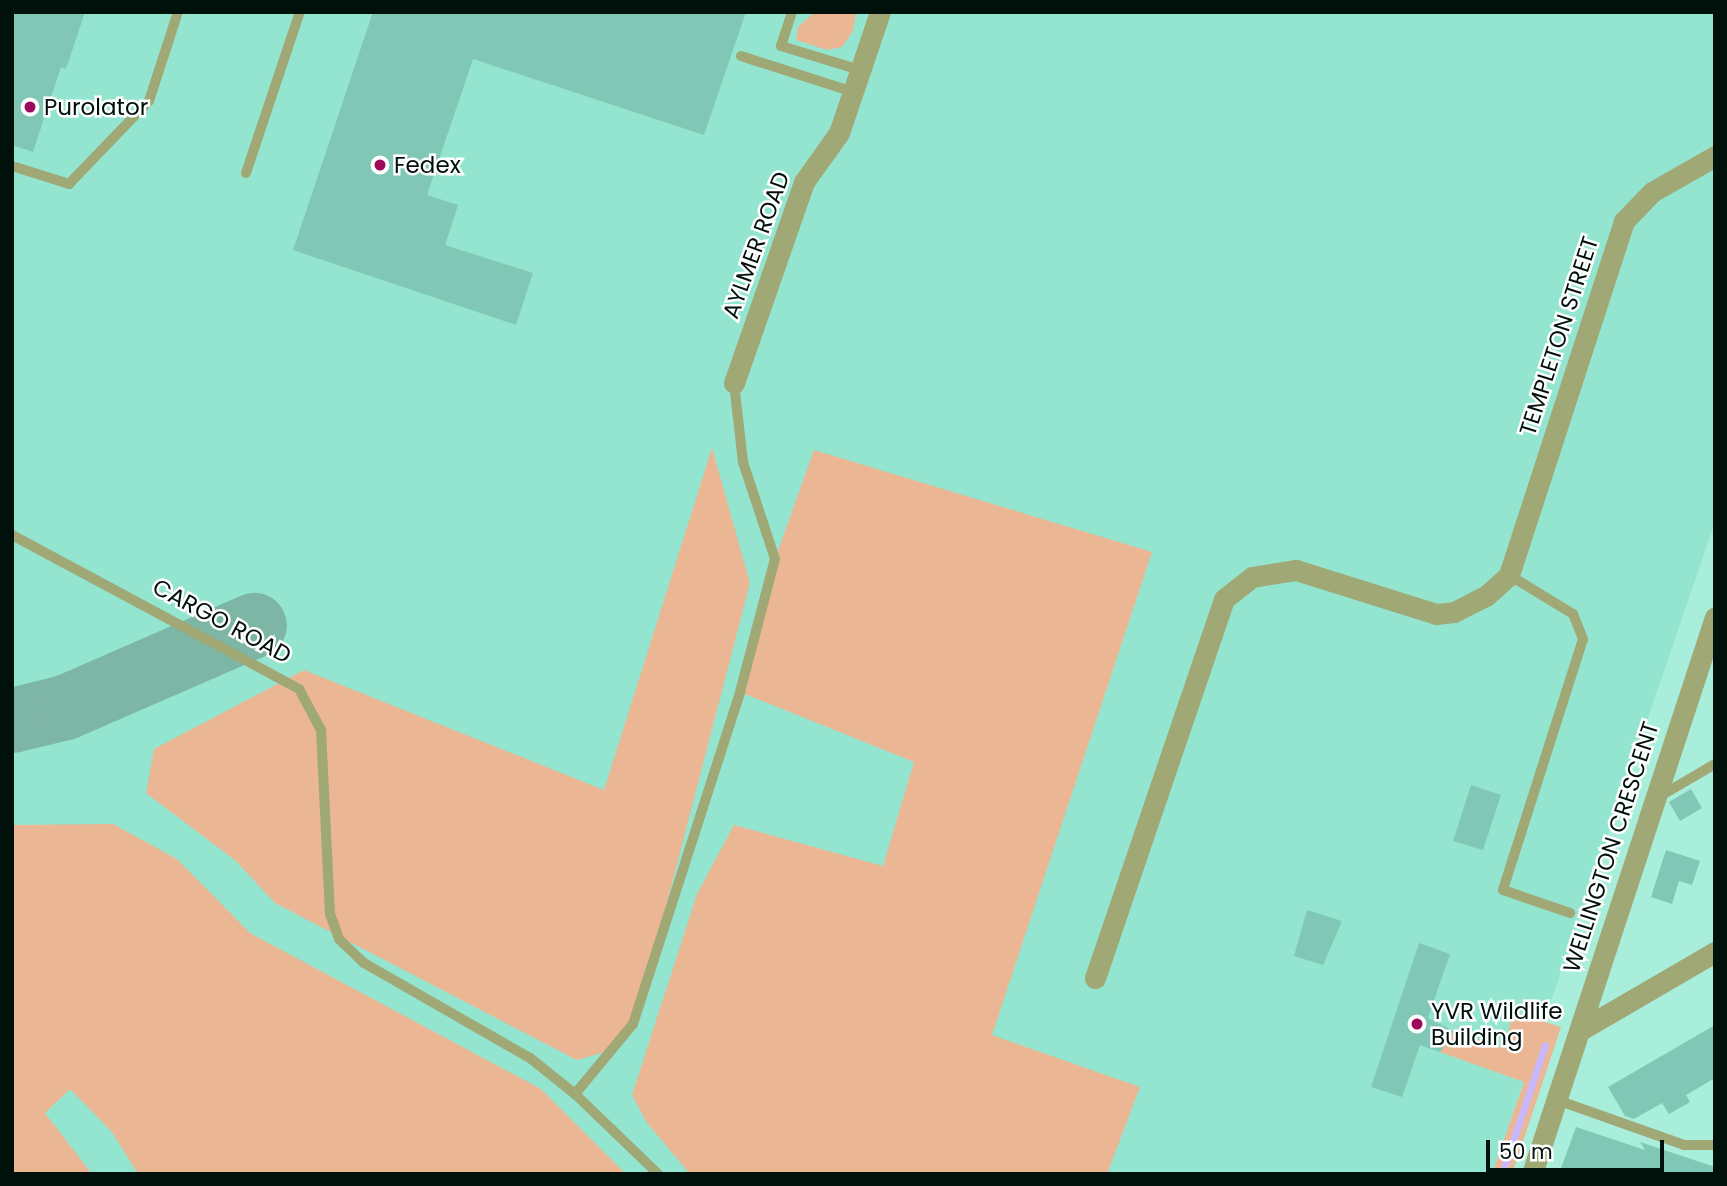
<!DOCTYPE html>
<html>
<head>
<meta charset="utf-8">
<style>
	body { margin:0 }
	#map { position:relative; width:1727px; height:1186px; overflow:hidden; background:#a8eedb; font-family:Poppins,sans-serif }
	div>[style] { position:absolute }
	.built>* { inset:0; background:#94e5d0 }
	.green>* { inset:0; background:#eab693 }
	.stream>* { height:7px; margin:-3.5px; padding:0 3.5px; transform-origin:3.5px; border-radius:3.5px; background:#c8b7fa }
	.taxiway>* { height:65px; margin:-32.5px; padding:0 32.5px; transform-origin:32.5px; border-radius:32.5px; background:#7eb6a6 }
	.building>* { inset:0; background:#81c7b5 }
	.lane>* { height:10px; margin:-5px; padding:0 5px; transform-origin:5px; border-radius:5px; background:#a0a876 }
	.street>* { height:21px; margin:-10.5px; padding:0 10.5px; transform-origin:10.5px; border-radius:10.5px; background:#a0a876 }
	.dots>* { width:19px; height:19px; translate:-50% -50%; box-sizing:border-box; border:4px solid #fefefe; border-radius:50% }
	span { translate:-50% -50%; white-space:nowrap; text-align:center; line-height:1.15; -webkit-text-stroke:5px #fefefe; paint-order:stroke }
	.poi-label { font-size:23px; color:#00100b }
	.left { translate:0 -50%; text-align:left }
	.street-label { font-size:23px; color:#00100b }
	.frame { position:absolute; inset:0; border:14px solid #00100b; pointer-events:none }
	.scale { position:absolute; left:1486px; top:1140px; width:178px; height:32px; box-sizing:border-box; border:4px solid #00100b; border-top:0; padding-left:9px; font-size:21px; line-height:24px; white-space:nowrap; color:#00100b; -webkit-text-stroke:5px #fefefe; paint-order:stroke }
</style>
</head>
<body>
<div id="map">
	<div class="built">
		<i style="clip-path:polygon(12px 12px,1715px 12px,1715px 522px,1492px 1174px,12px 1174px)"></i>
	</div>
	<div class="green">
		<i style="clip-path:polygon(815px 12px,856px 12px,853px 31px,842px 47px,827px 50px,796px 40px,798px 27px)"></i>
		<i style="clip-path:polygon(712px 448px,750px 583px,637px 1018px,615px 1049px,577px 1060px,275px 903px,236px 861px,146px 793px,154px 749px,304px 670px,604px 790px)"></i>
		<i style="clip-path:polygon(814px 450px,1152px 552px,992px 1035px,1140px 1087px,1107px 1174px,690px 1174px,647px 1123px,632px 1095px,697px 894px,734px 825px,883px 866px,914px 762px,740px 692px,775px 559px)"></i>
		<i style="clip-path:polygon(113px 824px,177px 859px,250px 933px,541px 1089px,626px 1174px,138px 1174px,112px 1132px,70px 1089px,45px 1113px,92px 1174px,12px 1174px,12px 825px)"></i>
		<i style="clip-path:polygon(1513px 1012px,1561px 1027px,1512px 1174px,1492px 1174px,1524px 1082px,1440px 1052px,1454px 1031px,1504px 1048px)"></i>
	</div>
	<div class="stream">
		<i style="left:1502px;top:1174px;width:136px;rotate:-71.6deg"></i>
	</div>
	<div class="taxiway">
		<i style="left:12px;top:720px;width:55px;rotate:-13.8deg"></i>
		<i style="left:65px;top:707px;width:206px;rotate:-23.5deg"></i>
	</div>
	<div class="building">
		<i style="clip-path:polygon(12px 12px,85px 12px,66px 69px,61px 67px,33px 152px,12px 145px)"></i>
		<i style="clip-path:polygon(373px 12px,746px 12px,704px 135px,473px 59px,427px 195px,458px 205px,445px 245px,533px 273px,516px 325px,293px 250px)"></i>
		<i style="clip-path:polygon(1471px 785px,1501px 795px,1483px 850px,1453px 841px)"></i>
		<i style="clip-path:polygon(1691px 789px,1702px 808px,1680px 821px,1669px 802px)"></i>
		<i style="clip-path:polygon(1666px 850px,1700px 861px,1692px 885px,1679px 881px,1672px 904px,1651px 897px)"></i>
		<i style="clip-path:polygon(1307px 910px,1342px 921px,1323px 965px,1294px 956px)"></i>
		<i style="clip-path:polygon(1419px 943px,1450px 954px,1428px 1018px,1454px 1031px,1440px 1052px,1420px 1045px,1402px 1097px,1371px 1087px)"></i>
		<i style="clip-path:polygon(1715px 1025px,1715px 1078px,1686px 1095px,1690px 1102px,1669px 1114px,1662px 1103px,1634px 1119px,1625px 1116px,1608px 1087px)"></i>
		<i style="clip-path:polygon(1576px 1127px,1645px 1150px,1640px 1142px,1715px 1167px,1715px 1174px,1559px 1174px)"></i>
	</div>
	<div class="lane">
		<i style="left:792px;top:12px;width:36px;rotate:108deg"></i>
		<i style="left:781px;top:46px;width:83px;rotate:16.9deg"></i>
		<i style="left:741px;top:56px;width:118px;rotate:17.8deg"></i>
		<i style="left:12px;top:166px;width:60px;rotate:17.5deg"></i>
		<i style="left:69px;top:184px;width:115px;rotate:-46.1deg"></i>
		<i style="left:149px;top:101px;width:94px;rotate:-72deg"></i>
		<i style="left:246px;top:173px;width:170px;rotate:-71.5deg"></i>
		<i style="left:12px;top:535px;width:326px;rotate:28.2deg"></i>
		<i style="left:299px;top:689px;width:47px;rotate:61.8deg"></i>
		<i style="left:321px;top:730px;width:184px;rotate:87.2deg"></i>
		<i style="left:330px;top:914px;width:27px;rotate:70deg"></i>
		<i style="left:339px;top:939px;width:35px;rotate:44deg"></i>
		<i style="left:364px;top:963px;width:191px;rotate:29.8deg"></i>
		<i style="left:530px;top:1058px;width:58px;rotate:38.7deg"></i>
		<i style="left:575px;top:1094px;width:115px;rotate:43.9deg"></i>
		<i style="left:1509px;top:575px;width:75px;rotate:31.4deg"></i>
		<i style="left:1573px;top:614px;width:27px;rotate:68deg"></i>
		<i style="left:1583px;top:639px;width:263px;rotate:107.7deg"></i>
		<i style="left:1503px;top:890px;width:71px;rotate:18.9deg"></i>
		<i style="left:1657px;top:798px;width:67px;rotate:-30.4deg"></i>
		<i style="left:575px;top:1094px;width:91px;rotate:-50.4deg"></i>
		<i style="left:633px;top:1024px;width:349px;rotate:-72.1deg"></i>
		<i style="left:740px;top:692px;width:138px;rotate:-75.3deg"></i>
		<i style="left:775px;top:559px;width:102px;rotate:-108.3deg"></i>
		<i style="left:743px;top:462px;width:80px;rotate:-96.5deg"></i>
		<i style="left:1557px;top:1100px;width:135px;rotate:19.5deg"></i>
		<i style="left:1684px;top:1145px;width:31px"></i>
	</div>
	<div class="street">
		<i style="left:734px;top:383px;width:213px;rotate:-70.8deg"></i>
		<i style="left:804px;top:182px;width:60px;rotate:-54.5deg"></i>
		<i style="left:839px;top:133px;width:128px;rotate:-71.3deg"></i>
		<i style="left:1095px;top:978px;width:400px;rotate:-71.2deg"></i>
		<i style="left:1224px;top:599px;width:36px;rotate:-38deg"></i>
		<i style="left:1252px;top:577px;width:45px;rotate:-9deg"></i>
		<i style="left:1296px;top:570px;width:147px;rotate:17.4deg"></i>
		<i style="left:1436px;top:614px;width:18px;rotate:-6deg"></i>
		<i style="left:1454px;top:612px;width:36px;rotate:-27deg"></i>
		<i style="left:1486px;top:596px;width:31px;rotate:-42deg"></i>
		<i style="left:1509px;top:575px;width:372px;rotate:-72deg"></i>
		<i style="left:1624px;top:221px;width:40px;rotate:-46deg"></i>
		<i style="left:1652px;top:192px;width:73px;rotate:-29.7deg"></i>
		<i style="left:1579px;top:1031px;width:157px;rotate:-30.2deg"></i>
		<i style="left:1532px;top:1174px;width:586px;rotate:-71.81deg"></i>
	</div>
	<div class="dots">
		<i style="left:30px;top:107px;background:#9c0b5a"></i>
		<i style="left:380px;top:165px;background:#9c0b5a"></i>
		<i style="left:1417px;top:1024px;background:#9c0b5a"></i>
	</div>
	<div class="poi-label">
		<span class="left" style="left:44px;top:107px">Purolator</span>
		<span class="left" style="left:394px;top:165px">Fedex</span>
		<span class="left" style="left:1431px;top:1024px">YVR Wildlife<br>Building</span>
	</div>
	<div class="street-label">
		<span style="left:756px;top:245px;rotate:-70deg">AYLMER ROAD</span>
		<span style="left:1559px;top:336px;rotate:-72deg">TEMPLETON STREET</span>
		<span style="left:222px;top:621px;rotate:28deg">CARGO ROAD</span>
		<span style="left:1611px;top:847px;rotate:-72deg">WELLINGTON CRESCENT</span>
	</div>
	<div class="frame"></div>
	<div class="scale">50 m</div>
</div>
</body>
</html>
